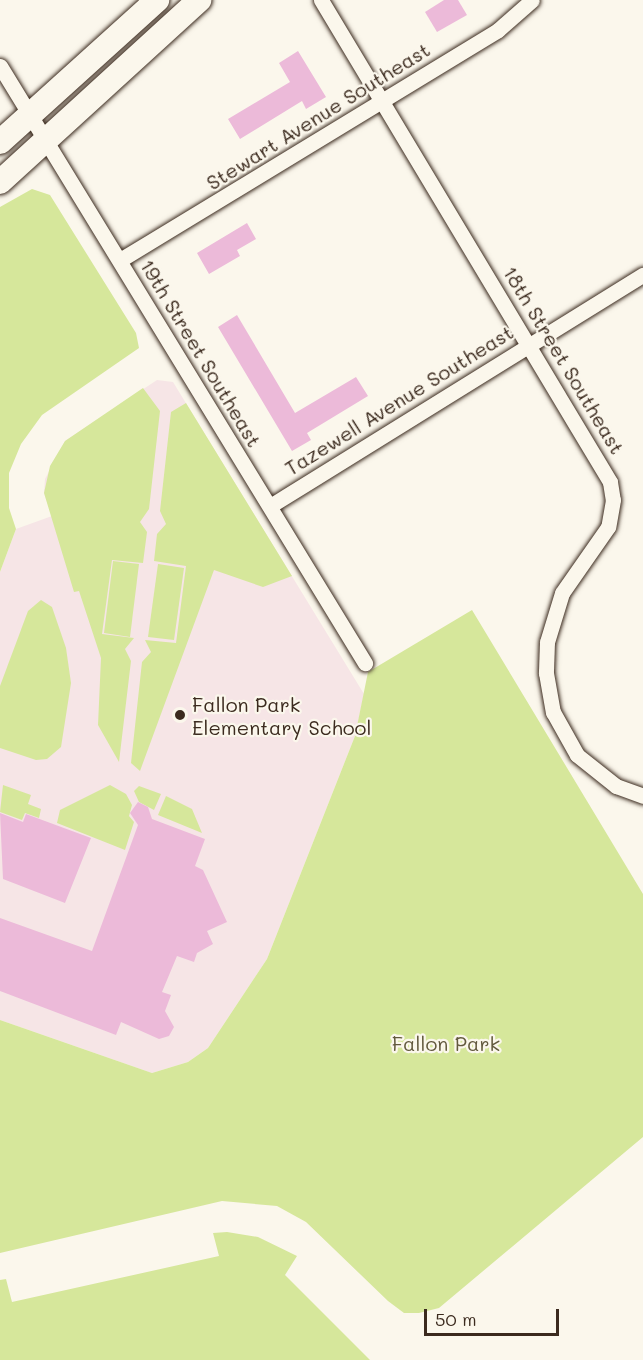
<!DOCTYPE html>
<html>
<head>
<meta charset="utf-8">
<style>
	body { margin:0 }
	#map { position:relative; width:643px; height:1360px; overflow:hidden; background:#fbf7ec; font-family:Mali,sans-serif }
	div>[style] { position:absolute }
	.built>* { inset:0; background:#f6e5e6 }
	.green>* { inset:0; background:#d6e79b }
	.building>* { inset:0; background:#ecbad9 }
	.roads { filter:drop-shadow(0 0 2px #3b2a1e) drop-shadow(0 0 2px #3b2a1e) }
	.street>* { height:15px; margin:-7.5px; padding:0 7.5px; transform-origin:7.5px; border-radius:7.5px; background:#fbf7ec }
	.primary>* { height:24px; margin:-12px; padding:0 12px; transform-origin:12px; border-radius:12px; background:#fbf7ec }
	.dots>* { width:16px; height:16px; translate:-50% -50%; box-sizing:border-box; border:3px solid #fbf7ec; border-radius:50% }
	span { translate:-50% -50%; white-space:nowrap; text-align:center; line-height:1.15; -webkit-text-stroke:4.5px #fbf7ec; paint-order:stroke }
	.street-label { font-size:20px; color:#3b2a1e }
	.poi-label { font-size:20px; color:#3b2a1e }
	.left { translate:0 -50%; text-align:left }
	.park-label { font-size:20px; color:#62593d }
	.scale { position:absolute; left:424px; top:1309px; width:135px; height:27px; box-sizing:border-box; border:3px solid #3b2a1e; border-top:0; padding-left:8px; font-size:18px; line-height:21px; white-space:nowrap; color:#3b2a1e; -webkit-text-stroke:4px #fbf7ec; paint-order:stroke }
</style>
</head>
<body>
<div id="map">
	<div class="built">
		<i style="clip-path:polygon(157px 380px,173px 382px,364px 694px,355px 736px,267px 959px,208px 1048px,188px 1062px,152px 1073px,0 1020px,0 572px,16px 529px,52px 516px,44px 493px,45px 479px,65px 441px)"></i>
	</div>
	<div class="green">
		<i style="clip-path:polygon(32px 189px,50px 195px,136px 333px,139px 348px,42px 415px,21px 444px,9px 473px,9px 508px,16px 529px,0 572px,0 207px)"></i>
		<i style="clip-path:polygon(143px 388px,160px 411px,149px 509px,140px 522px,147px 532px,143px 563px,112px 560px,102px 634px,134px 638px,125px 649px,131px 661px,119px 762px,98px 725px,101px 658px,79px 591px,74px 592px,44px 493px,50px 466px,65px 441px)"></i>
		<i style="clip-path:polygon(186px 403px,292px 576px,263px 587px,214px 570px,140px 771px,131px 763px,142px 662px,151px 652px,145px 640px,176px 643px,186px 566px,154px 561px,157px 534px,166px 524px,160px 511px,171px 412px)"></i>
		<i style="clip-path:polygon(113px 561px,139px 564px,130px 637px,104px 633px)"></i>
		<i style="clip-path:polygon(158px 564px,184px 568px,174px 640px,148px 637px)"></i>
		<i style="clip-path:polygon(41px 600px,52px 607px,66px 648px,71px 683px,61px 747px,47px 759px,36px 760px,0 748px,0 686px,28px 611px)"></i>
		<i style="clip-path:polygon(472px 610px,643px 894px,643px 1137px,439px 1308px,419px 1313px,404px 1313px,388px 1301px,306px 1222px,277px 1206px,222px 1201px,0 1253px,0 1020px,152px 1073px,188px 1062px,208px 1048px,267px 959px,355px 736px,368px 672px)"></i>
		<i style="clip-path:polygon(3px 785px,31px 795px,28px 804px,41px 809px,39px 818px,25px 813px,22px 820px,0 812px)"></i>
		<i style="clip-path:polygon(110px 785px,126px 794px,132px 805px,129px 816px,134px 822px,125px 850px,57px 823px,60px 810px)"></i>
		<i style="clip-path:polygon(139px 786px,161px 794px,154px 810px,139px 802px,134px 791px)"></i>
		<i style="clip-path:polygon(166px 796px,192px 809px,202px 833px,158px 815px)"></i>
		<i style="clip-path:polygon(227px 1232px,258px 1237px,297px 1256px,285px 1275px,370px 1360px,0 1360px,0 1280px,6px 1279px,12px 1302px,219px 1256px,213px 1233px)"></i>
	</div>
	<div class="building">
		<i style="clip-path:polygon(444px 0,458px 0,467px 15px,437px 32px,425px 12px)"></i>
		<i style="clip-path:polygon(298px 51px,326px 97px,306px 109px,302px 101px,240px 139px,228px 119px,290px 82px,279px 63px)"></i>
		<i style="clip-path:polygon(247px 223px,256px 239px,237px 250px,240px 256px,209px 274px,197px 253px)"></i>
		<i style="clip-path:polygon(237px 315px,295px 413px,356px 377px,368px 396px,307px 433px,311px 440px,292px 451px,218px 327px)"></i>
		<i style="clip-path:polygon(138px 802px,148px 807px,152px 819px,205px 839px,195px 866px,203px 870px,227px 922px,207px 931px,213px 944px,197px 953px,194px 962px,177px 956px,162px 992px,171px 995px,165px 1011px,174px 1027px,169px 1036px,159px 1039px,121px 1022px,116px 1035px,0 991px,0 918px,92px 951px,138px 825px,130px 813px)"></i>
		<i style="clip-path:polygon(0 813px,23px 822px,26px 814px,91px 838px,65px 903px,3px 879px)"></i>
	</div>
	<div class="roads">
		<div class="street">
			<i style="left:321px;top:0;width:562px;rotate:59.05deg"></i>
			<i style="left:610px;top:482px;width:18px;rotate:81deg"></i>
			<i style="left:613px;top:500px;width:27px;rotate:100deg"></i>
			<i style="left:608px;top:527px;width:80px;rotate:124.9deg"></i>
			<i style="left:562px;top:593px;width:51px;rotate:107deg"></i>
			<i style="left:547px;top:642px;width:31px;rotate:92deg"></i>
			<i style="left:546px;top:673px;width:40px;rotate:80deg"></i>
			<i style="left:553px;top:712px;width:49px;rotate:60.8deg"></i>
			<i style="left:577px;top:755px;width:50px;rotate:38.5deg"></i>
			<i style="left:616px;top:786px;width:29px;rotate:20deg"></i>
			<i style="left:0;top:66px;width:700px;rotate:58.56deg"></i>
			<i style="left:120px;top:260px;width:442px;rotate:-31.3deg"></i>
			<i style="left:498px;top:30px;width:45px;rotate:-41.4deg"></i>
			<i style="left:270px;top:506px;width:439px;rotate:-31.8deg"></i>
		</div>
		<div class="primary">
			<i style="left:0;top:142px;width:212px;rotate:-42.1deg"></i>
			<i style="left:0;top:182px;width:270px;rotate:-42.4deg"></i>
		</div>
	</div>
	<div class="dots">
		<i style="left:180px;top:715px;background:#3b2a1e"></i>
	</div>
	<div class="street-label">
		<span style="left:318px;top:116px;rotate:-32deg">Stewart Avenue Southeast</span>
		<span style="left:201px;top:353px;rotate:59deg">19th Street Southeast</span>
		<span style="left:564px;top:360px;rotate:59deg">18th Street Southeast</span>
		<span style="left:399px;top:400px;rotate:-32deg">Tazewell Avenue Southeast</span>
	</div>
	<div class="poi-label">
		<span class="left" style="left:192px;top:716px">Fallon Park<br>Elementary School</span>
	</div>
	<div class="park-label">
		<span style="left:446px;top:1043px">Fallon Park</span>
	</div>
	<div class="scale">50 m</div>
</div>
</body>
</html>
